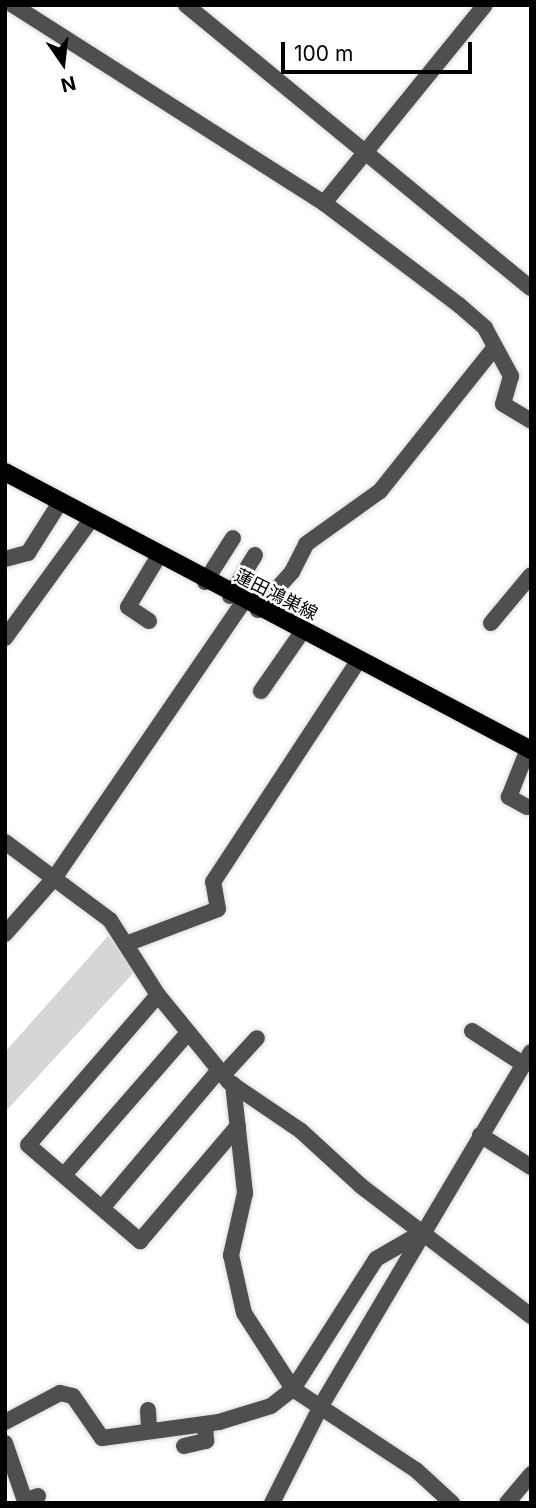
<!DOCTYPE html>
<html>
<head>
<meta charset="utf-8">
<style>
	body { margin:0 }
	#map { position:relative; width:536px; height:1508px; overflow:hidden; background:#fff; font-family:Inter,"Noto Sans JP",sans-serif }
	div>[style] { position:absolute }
	.green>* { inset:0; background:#d6d6d6 }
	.roads { filter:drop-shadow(0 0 2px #dbdbdb) drop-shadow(0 0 2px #dbdbdb) }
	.minor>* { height:16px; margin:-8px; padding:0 8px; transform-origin:8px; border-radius:8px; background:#4f4f4f }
	.major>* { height:18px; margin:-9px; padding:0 9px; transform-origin:9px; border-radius:9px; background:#000 }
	span { translate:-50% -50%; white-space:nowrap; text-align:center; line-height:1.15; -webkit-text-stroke:5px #fff; paint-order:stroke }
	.street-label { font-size:18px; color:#000 }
	.frame { position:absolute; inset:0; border:7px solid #000; pointer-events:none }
	.north { position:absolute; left:28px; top:28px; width:70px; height:70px; -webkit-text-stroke:5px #fff; paint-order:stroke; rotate:166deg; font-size:19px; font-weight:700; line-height:28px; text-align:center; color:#000 }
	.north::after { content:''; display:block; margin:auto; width:24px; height:32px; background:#000; clip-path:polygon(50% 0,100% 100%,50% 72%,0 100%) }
	.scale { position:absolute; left:281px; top:42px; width:191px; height:32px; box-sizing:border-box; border:4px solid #000; border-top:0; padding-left:9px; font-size:21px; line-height:24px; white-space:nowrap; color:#000; -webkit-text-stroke:5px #fff; paint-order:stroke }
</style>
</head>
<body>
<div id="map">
	<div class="green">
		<i style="clip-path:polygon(108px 936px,138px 968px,5px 1112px,5px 1052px)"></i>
	</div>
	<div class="roads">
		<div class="minor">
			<i style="left:13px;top:5px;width:369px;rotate:32.5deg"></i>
			<i style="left:324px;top:203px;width:169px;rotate:37.1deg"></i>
			<i style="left:459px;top:305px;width:35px;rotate:41deg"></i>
			<i style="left:485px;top:328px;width:55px;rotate:61.6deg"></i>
			<i style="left:511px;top:376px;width:29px;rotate:106deg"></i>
			<i style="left:503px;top:404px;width:33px;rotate:31deg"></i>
			<i style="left:186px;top:5px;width:446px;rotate:39.4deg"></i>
			<i style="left:324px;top:203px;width:255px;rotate:-50.9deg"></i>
			<i style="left:5px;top:559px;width:24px;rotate:-15deg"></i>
			<i style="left:28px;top:553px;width:58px;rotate:-57.7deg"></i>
			<i style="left:205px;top:582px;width:52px;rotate:-57.5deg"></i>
			<i style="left:230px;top:596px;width:48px;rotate:-58.6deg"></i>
			<i style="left:258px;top:610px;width:51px;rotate:-48.2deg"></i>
			<i style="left:292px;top:572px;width:31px;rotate:-63deg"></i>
			<i style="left:306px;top:544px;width:91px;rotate:-35.6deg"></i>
			<i style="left:380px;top:491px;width:184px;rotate:-51.4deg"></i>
			<i style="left:149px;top:621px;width:25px;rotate:-146deg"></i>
			<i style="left:128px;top:607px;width:58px;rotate:-59deg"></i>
			<i style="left:491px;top:623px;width:62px;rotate:-50.2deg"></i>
			<i style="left:5px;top:638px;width:145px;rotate:-54deg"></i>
			<i style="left:261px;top:691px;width:72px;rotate:-55.2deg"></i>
			<i style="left:527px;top:807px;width:21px;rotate:-151deg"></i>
			<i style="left:509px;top:797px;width:52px;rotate:-68.4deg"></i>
			<i style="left:5px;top:842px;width:131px;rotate:36.6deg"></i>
			<i style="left:110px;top:920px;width:89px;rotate:57.4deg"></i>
			<i style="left:158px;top:995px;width:112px;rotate:50.8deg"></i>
			<i style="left:229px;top:1082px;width:87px;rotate:34.2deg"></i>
			<i style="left:301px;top:1131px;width:81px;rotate:42.5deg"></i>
			<i style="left:361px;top:1186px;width:214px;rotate:37.4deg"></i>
			<i style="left:5px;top:934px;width:76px;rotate:-48.7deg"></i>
			<i style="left:55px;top:877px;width:333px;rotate:-55.6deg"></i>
			<i style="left:126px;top:944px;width:98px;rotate:-20.8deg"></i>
			<i style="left:218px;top:909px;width:27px;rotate:-100deg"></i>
			<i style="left:213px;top:882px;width:266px;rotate:-56.7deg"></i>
			<i style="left:158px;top:995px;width:198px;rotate:130.9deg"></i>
			<i style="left:28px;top:1145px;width:148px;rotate:40.6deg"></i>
			<i style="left:140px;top:1241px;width:151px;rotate:-49.6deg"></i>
			<i style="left:472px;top:1031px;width:61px;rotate:32.9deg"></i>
			<i style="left:223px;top:1075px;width:50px;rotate:-47.4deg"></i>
			<i style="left:233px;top:1084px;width:110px;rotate:83.7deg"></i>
			<i style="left:245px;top:1193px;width:64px;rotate:102.7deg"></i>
			<i style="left:231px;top:1255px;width:59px;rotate:77.4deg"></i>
			<i style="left:244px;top:1313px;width:90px;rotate:57.2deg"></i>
			<i style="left:293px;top:1389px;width:147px;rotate:33.4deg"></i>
			<i style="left:416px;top:1470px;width:49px;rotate:42.5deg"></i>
			<i style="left:480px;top:1135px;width:60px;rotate:32.1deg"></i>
			<i style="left:64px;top:1175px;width:189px;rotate:-48.9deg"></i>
			<i style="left:102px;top:1208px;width:180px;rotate:-49.7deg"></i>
			<i style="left:148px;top:1410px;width:21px;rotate:87deg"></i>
			<i style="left:5px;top:1422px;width:62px;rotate:-27.8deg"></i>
			<i style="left:60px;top:1393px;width:13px;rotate:13deg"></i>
			<i style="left:73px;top:1396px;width:51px;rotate:55.4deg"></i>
			<i style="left:102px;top:1438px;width:118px;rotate:-7.8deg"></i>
			<i style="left:219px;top:1422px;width:54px;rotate:-17.1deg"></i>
			<i style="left:271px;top:1406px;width:28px;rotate:-38deg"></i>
			<i style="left:293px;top:1389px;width:154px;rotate:-57.4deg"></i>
			<i style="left:376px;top:1259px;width:52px;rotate:-30deg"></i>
			<i style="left:5px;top:1443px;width:61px;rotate:71deg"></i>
			<i style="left:25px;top:1501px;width:14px;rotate:-21deg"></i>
			<i style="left:184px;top:1446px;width:23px;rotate:-13deg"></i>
			<i style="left:206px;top:1441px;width:17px;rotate:-93deg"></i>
			<i style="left:272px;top:1503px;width:111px;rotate:-63.2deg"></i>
			<i style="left:322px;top:1404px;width:409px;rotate:-59.3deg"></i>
			<i style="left:507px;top:1503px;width:38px;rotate:-50deg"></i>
		</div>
		<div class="major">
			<i style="left:5px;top:472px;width:595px;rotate:27.86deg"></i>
		</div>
	</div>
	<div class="street-label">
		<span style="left:276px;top:595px;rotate:27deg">蓮田鴻巣線</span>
	</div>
	<div class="frame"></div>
	<div class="north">N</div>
	<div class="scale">100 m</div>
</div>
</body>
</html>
